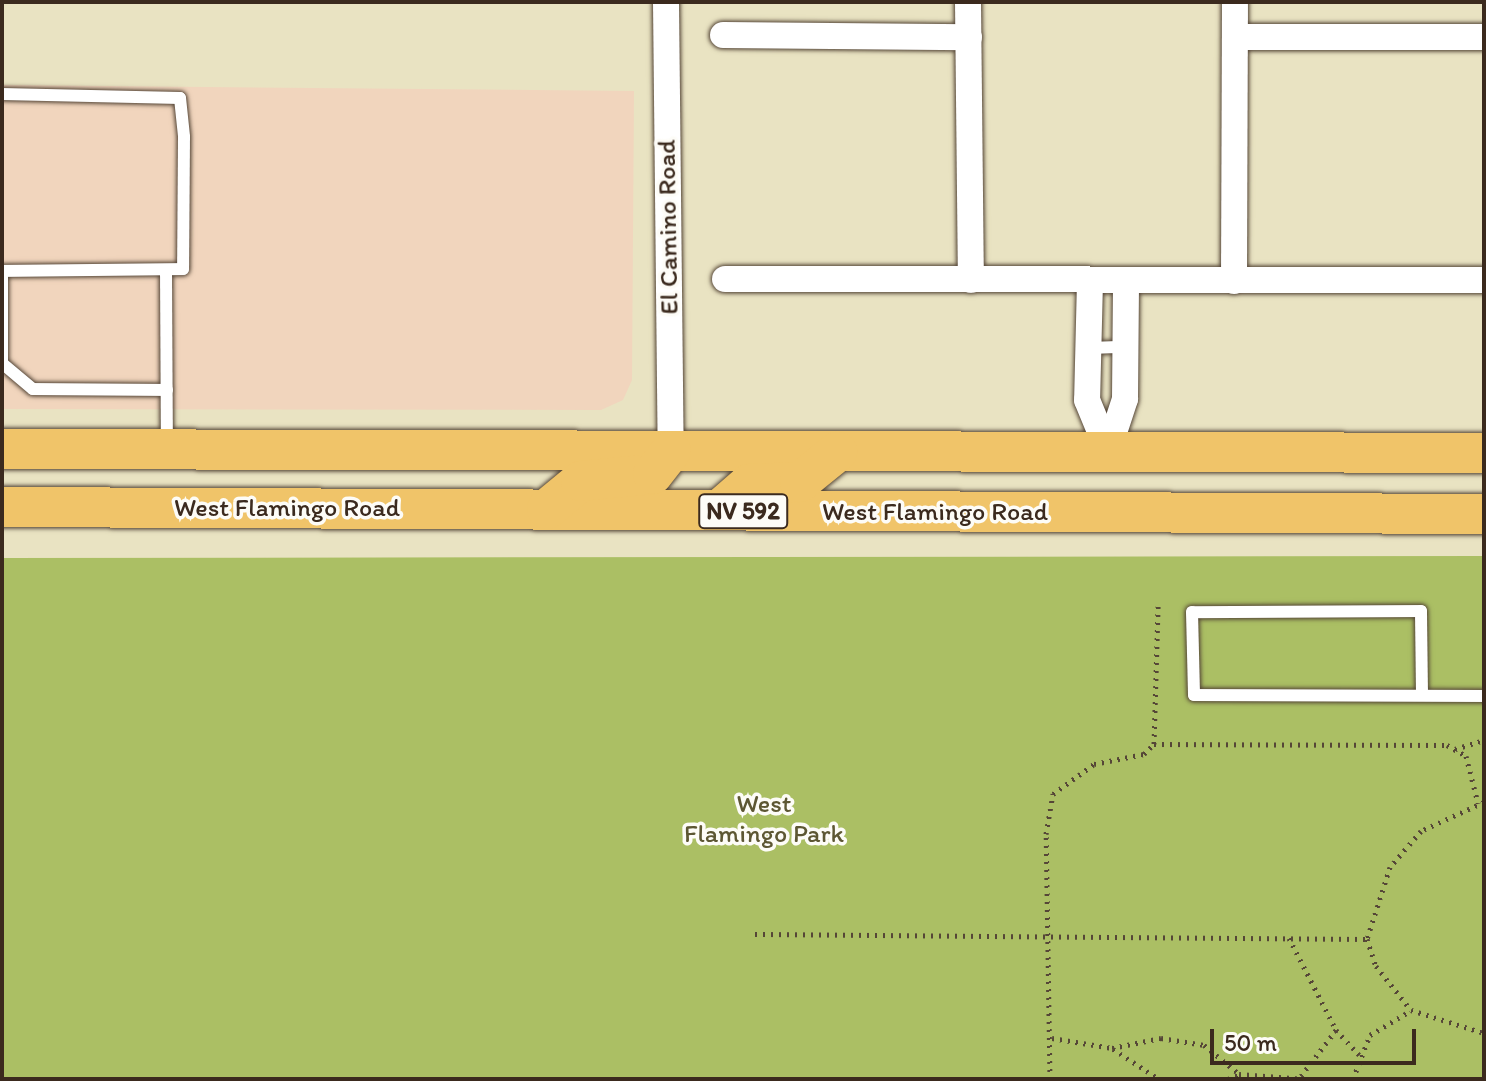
<!DOCTYPE html>
<html>
<head>
<meta charset="utf-8">
<style>
	body { margin:0 }
	#map { position:relative; width:1486px; height:1081px; overflow:hidden; background:#e9e3c2; font-family:Itim,sans-serif }
	div>[style] { position:absolute }
	.built>* { inset:0; background:#f1d5bd }
	.green>* { inset:0; background:#abbf64 }
	.path>* { height:5px; margin-top:-2.5px; transform-origin:0; background:repeating-linear-gradient(90deg,#554637 0 2px,transparent 0 8px) }
	.roads { filter:drop-shadow(0 0 2px #554637) drop-shadow(0 0 2px #554637) }
	.service>* { height:12px; margin:-6px; padding:0 6px; transform-origin:6px; border-radius:6px; background:#fff }
	.minor>* { height:26px; margin:-13px; padding:0 13px; transform-origin:13px; border-radius:13px; background:#fff }
	.primary>* { height:40px; margin:-20px; padding:0 20px; transform-origin:20px; border-radius:20px; background:#f0c469 }
	span { translate:-50% -50%; white-space:nowrap; text-align:center; line-height:1.15; -webkit-text-stroke:7px #fdfcf7; paint-order:stroke }
	.shield-label span { padding:2px 6px; background:#fdfcf7; border:2px solid; border-radius:6px; -webkit-text-stroke-width:0 }
	.shield-label { font-size:24px; color:#3b2a1e; font-weight:700 }
	.street-label { font-size:26px; color:#3b2a1e }
	.park-label { font-size:26px; color:#5d5733 }
	.frame { position:absolute; inset:0; border:4px solid #3b2a1e; pointer-events:none }
	.scale { position:absolute; left:1210px; top:1029px; width:206px; height:36px; box-sizing:border-box; border:4px solid #3b2a1e; border-top:0; padding-left:10px; font-size:24px; line-height:28px; white-space:nowrap; color:#3b2a1e; -webkit-text-stroke:6px #fdfcf7; paint-order:stroke }
</style>
</head>
<body>
<div id="map">
	<div class="built">
		<i style="clip-path:polygon(2px 85px,634px 91px,632px 380px,623px 400px,601px 410px,2px 409px)"></i>
	</div>
	<div class="green">
		<i style="clip-path:polygon(1484px 556px,1484px 1079px,2px 1079px,2px 558px)"></i>
	</div>
	<div class="path">
		<i style="left:1154px;top:744px;width:293px;rotate:0.2deg"></i>
		<i style="left:1447px;top:745px;width:22px;rotate:30deg"></i>
		<i style="left:1466px;top:756px;width:49px;rotate:75.7deg"></i>
		<i style="left:1455px;top:749px;width:30px;rotate:-17deg"></i>
		<i style="left:1484px;top:802px;width:69px;rotate:155.3deg"></i>
		<i style="left:1421px;top:831px;width:48px;rotate:130.7deg"></i>
		<i style="left:1390px;top:867px;width:76px;rotate:107.7deg"></i>
		<i style="left:1367px;top:939px;width:28px;rotate:72deg"></i>
		<i style="left:1376px;top:966px;width:56px;rotate:51.5deg"></i>
		<i style="left:1411px;top:1010px;width:77px;rotate:17.5deg"></i>
		<i style="left:755px;top:934px;width:612px;rotate:0.47deg"></i>
		<i style="left:1289px;top:938px;width:103px;rotate:62.9deg"></i>
		<i style="left:1336px;top:1030px;width:34px;rotate:47deg"></i>
		<i style="left:1052px;top:1038px;width:61px;rotate:9.5deg"></i>
		<i style="left:1112px;top:1048px;width:50px;rotate:-11.5deg"></i>
		<i style="left:1161px;top:1038px;width:44px;rotate:9.2deg"></i>
		<i style="left:1204px;top:1045px;width:45px;rotate:39.6deg"></i>
		<i style="left:1239px;top:1074px;width:66px;rotate:4.3deg"></i>
		<i style="left:1113px;top:1049px;width:55px;rotate:33.1deg"></i>
		<i style="left:1301px;top:1076px;width:58px;rotate:-52.7deg"></i>
		<i style="left:1050px;top:1079px;width:245px;rotate:-90.9deg"></i>
		<i style="left:1046px;top:834px;width:41px;rotate:-80.1deg"></i>
		<i style="left:1053px;top:794px;width:51px;rotate:-36.2deg"></i>
		<i style="left:1094px;top:764px;width:51px;rotate:-11.3deg"></i>
		<i style="left:1144px;top:754px;width:14px;rotate:-45deg"></i>
		<i style="left:1154px;top:744px;width:138px;rotate:-88.3deg"></i>
		<i style="left:1228px;top:1079px;width:12px;rotate:-24deg"></i>
		<i style="left:1353px;top:1079px;width:47px;rotate:-68.9deg"></i>
		<i style="left:1370px;top:1035px;width:47px;rotate:-31deg"></i>
	</div>
	<div class="roads">
		<div class="service">
			<i style="left:2px;top:94px;width:178px;rotate:1.3deg"></i>
			<i style="left:180px;top:98px;width:39px;rotate:84deg"></i>
			<i style="left:184px;top:137px;width:132px;rotate:90.4deg"></i>
			<i style="left:183px;top:269px;width:181px;rotate:179.4deg"></i>
			<i style="left:2px;top:271px;width:93px;rotate:90deg"></i>
			<i style="left:166px;top:270px;width:173px;rotate:89.7deg"></i>
			<i style="left:1088px;top:348px;width:38px;rotate:-2deg"></i>
			<i style="left:3px;top:364px;width:39px;rotate:40deg"></i>
			<i style="left:33px;top:389px;width:134px;rotate:0.4deg"></i>
			<i style="left:1422px;top:695px;width:84px;rotate:-90.7deg"></i>
			<i style="left:1421px;top:611px;width:229px;rotate:179.7deg"></i>
			<i style="left:1192px;top:612px;width:83px;rotate:88.6deg"></i>
			<i style="left:1194px;top:695px;width:290px;rotate:0.2deg"></i>
		</div>
		<div class="minor">
			<i style="left:666px;top:2px;width:449px;rotate:89.4deg"></i>
			<i style="left:968px;top:2px;width:278px;rotate:89.4deg"></i>
			<i style="left:723px;top:35px;width:246px;rotate:0.5deg"></i>
			<i style="left:1235px;top:37px;width:249px"></i>
			<i style="left:725px;top:279px;width:759px;rotate:0.08deg"></i>
			<i style="left:1090px;top:281px;width:119px;rotate:91.4deg"></i>
			<i style="left:1087px;top:400px;width:55px;rotate:67.6deg"></i>
			<i style="left:1234px;top:281px;width:279px;rotate:-89.8deg"></i>
			<i style="left:1108px;top:451px;width:55px;rotate:-71.9deg"></i>
			<i style="left:1125px;top:399px;width:118px;rotate:-89.5deg"></i>
		</div>
		<div class="primary">
			<i style="left:2px;top:449px;width:1482px;rotate:0.15deg"></i>
			<i style="left:2px;top:507px;width:1482px;rotate:0.27deg"></i>
			<i style="left:547px;top:509px;width:44px;rotate:-39.5deg"></i>
			<i style="left:581px;top:481px;width:72px;rotate:-5.6deg"></i>
			<i style="left:653px;top:474px;width:29px;rotate:-52deg"></i>
			<i style="left:719px;top:510px;width:40px;rotate:-41deg"></i>
			<i style="left:749px;top:484px;width:51px;rotate:-2.2deg"></i>
			<i style="left:800px;top:482px;width:48px;rotate:-39deg"></i>
		</div>
	</div>
	<div class="shield-label">
		<span style="left:743px;top:511px">NV 592</span>
	</div>
	<div class="street-label">
		<span style="left:668px;top:227px;rotate:-91deg">El Camino Road</span>
		<span style="left:287px;top:508px">West Flamingo Road</span>
		<span style="left:935px;top:512px">West Flamingo Road</span>
	</div>
	<div class="park-label">
		<span style="left:764px;top:819px">West<br>Flamingo Park</span>
	</div>
	<div class="frame"></div>
	<div class="scale">50 m</div>
</div>
</body>
</html>
